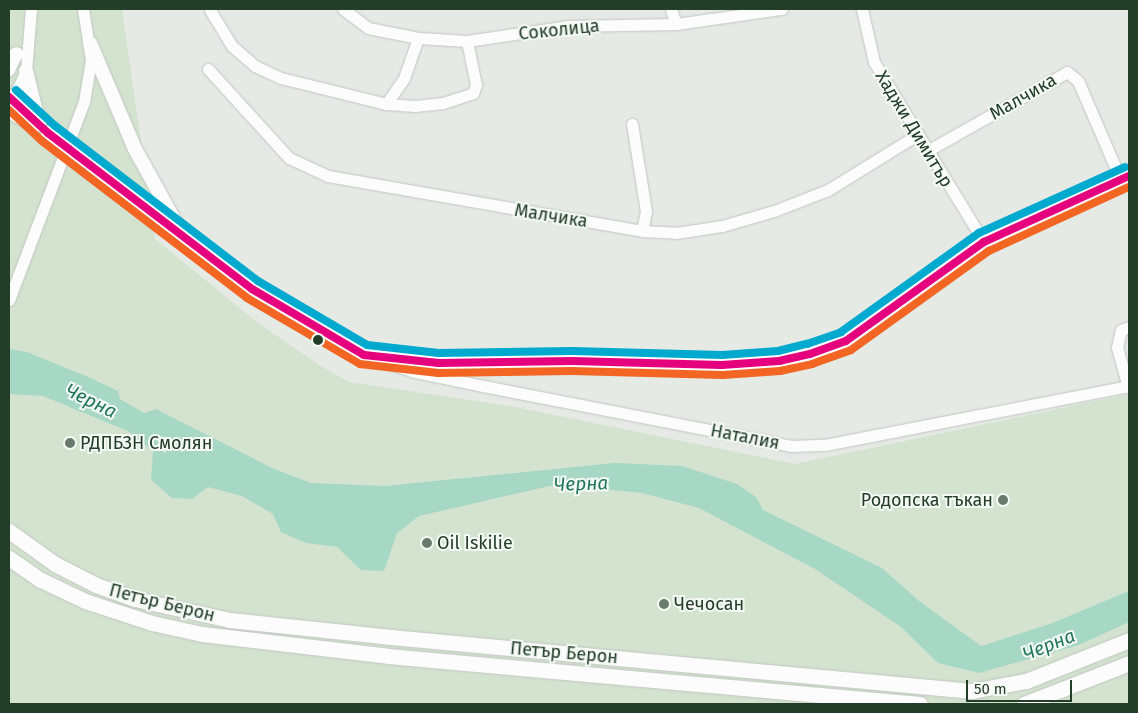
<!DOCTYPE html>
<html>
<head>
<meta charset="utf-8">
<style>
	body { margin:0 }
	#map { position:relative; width:1138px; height:713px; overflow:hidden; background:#e5eae5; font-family:"Fira Sans",sans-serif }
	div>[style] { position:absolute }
	.green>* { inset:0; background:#d3e3cf }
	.water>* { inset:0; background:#a7d7c5 }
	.roads { filter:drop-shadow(0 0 1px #c2c7c2) drop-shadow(0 0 1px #c2c7c2) }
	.minor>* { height:11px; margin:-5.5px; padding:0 5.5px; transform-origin:5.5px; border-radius:5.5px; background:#fbfcfb }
	.tertiary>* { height:14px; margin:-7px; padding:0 7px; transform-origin:7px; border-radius:7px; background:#fbfcfb }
	.secondary>* { height:15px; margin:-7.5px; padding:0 7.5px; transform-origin:7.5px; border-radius:7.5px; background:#fbfcfb }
	.bridges { filter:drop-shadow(0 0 1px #c2c7c2) drop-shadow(0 0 1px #c2c7c2) }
	.tertiary-bridge>* { height:14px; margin:-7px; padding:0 7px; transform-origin:7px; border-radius:7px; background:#fbfcfb }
	.bus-1>* { height:8px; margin:-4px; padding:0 4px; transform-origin:4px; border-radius:4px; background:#e5007d }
	.bus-2>* { height:8px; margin:-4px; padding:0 4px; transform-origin:4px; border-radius:4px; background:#f26522 }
	.bus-3>* { height:8px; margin:-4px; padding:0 4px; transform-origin:4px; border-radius:4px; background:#00a9ce }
	.dots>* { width:14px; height:14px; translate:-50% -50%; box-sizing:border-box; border:2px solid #f4f9f4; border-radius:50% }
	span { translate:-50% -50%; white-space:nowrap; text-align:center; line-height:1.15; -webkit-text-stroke:4px #f4f9f4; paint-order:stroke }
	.street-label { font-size:18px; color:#233d29 }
	.poi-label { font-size:18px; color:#233d29 }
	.left { translate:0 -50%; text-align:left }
	.right { translate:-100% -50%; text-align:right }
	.water-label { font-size:19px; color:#1f7758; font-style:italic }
	.frame { position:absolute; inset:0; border:10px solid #233d29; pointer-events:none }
	.scale { position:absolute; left:966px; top:680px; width:106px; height:22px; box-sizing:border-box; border:2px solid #233d29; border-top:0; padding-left:6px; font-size:15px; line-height:18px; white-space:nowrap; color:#233d29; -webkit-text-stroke:4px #f4f9f4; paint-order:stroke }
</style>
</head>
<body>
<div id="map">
	<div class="green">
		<i style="clip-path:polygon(9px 9px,122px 9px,155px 239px,257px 322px,319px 365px,349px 382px,510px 406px,795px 464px,1129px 394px,1129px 704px,9px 704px)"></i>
	</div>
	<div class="water">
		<i style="clip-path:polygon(9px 349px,27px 352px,88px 377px,118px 391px,120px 399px,144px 413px,156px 409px,272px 468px,311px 483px,385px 486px,615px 463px,682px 466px,737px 484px,756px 497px,763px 510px,882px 568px,919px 601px,981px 646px,1050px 624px,1129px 591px,1129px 622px,1079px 645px,979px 673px,938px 663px,901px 627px,815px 569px,699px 508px,642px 493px,558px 484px,419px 516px,397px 533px,384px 571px,361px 570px,337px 547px,306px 543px,281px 532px,273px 514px,242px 496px,208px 487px,192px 499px,172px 498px,151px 480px,153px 451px,128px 431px,43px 396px,9px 394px)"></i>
	</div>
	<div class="roads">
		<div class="minor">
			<i style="left:343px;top:9px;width:31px;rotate:37deg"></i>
			<i style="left:368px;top:28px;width:51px;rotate:11.3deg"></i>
			<i style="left:418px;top:38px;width:49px;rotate:3.5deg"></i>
			<i style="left:467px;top:41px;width:103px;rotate:-8.4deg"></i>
			<i style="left:569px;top:26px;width:107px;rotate:-1.1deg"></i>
			<i style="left:676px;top:24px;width:107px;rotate:-8.1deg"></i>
			<i style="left:671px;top:9px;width:16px;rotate:72deg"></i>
			<i style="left:862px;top:9px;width:54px;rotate:77.2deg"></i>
			<i style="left:874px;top:62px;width:211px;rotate:58.6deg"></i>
			<i style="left:210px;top:10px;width:42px;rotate:58.6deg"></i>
			<i style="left:232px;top:46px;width:30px;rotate:41deg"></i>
			<i style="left:255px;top:66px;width:29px;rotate:25deg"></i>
			<i style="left:281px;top:78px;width:108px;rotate:13.9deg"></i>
			<i style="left:386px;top:104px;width:29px;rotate:4deg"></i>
			<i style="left:415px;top:106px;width:28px;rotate:-6deg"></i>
			<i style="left:443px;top:103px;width:32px;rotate:-18deg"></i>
			<i style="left:473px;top:93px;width:9px;rotate:-69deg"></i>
			<i style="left:476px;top:85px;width:45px;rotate:-101.6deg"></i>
			<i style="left:208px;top:69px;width:120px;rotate:47.7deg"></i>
			<i style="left:289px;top:158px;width:43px;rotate:24.8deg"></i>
			<i style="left:328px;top:176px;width:319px;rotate:9.9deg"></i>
			<i style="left:642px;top:231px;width:34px;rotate:3deg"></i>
			<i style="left:676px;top:233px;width:47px;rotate:-8.7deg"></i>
			<i style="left:722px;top:226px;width:54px;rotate:-16.1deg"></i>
			<i style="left:774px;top:211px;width:58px;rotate:-21.3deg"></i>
			<i style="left:828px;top:190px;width:105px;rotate:-31.7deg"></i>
			<i style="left:9px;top:70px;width:19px;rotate:-65deg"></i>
			<i style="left:386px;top:104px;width:32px;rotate:-55deg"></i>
			<i style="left:404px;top:78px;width:42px;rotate:-70.7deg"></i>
			<i style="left:9px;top:106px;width:39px;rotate:-64deg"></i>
			<i style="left:26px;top:71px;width:62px;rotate:-85.4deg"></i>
			<i style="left:632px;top:124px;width:88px;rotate:80.9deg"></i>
			<i style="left:646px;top:211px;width:20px;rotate:101deg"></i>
			<i style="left:927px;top:151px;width:161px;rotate:-29.4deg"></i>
			<i style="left:1067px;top:72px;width:14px;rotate:39deg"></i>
			<i style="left:1078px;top:81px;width:106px;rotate:66.6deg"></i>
			<i style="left:9px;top:300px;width:212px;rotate:-69.3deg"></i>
			<i style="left:84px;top:102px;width:43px;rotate:-80.5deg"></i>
			<i style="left:91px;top:60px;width:52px;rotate:-98.9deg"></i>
			<i style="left:378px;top:360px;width:35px;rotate:18deg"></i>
			<i style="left:411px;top:371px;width:68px;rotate:11.8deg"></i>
			<i style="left:478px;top:385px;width:319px;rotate:11deg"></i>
			<i style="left:791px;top:446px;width:34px;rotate:-2deg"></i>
			<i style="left:825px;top:445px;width:310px;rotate:-11deg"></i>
			<i style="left:1128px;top:387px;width:41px;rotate:-105.4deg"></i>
			<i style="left:1117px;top:347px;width:17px;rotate:-77deg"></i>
			<i style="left:1121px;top:330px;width:9px;rotate:-21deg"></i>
		</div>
		<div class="tertiary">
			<i style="left:90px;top:43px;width:115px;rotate:67deg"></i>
			<i style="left:135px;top:149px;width:97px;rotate:61.1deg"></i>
			<i style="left:9px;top:59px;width:9px;rotate:-32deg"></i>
			<i style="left:26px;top:71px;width:55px;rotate:76.2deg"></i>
			<i style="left:9px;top:97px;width:40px;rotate:42deg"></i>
			<i style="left:9px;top:111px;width:24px;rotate:30deg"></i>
			<i style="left:85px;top:161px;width:210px;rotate:37.5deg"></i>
			<i style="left:252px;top:289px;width:130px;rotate:30.5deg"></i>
			<i style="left:364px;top:355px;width:75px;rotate:6.1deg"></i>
			<i style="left:439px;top:363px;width:133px;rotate:-0.9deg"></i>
			<i style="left:572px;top:361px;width:150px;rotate:1.5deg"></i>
			<i style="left:722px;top:365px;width:57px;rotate:-4deg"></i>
			<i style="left:779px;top:361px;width:32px;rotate:-13deg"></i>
			<i style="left:810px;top:354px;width:38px;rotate:-20deg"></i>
			<i style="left:846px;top:341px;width:170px;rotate:-35.7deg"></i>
			<i style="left:984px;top:242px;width:159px;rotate:-24.5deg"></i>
		</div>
		<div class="secondary">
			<i style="left:9px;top:531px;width:57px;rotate:35.7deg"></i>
			<i style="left:55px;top:564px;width:46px;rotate:27.1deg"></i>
			<i style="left:96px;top:585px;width:41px;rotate:19.7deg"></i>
			<i style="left:135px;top:599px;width:97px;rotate:12.5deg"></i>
			<i style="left:230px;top:620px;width:162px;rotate:6deg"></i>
			<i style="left:391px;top:637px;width:584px;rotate:5.31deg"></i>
			<i style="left:972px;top:691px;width:55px;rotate:-10.5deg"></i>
			<i style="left:1026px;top:681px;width:111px;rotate:-21.7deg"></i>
			<i style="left:9px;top:558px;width:39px;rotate:35deg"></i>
			<i style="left:41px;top:580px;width:49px;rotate:25.5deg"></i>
			<i style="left:85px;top:601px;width:71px;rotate:18.2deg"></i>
			<i style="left:152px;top:623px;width:51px;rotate:12.4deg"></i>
			<i style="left:202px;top:634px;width:187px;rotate:6.7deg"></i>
			<i style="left:388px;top:656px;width:534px;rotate:5.16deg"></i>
			<i style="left:1024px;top:704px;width:113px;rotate:-21.3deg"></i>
		</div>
	</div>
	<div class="bridges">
		<div class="tertiary-bridge">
			<i style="left:48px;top:133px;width:46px;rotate:37.1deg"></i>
		</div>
	</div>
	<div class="bus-1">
		<i style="left:9px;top:97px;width:53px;rotate:42.7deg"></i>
		<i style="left:48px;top:133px;width:257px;rotate:37.4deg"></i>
		<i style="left:252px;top:289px;width:130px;rotate:30.5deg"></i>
		<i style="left:364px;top:355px;width:75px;rotate:6.1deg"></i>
		<i style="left:439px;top:363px;width:133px;rotate:-0.9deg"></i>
		<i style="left:572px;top:361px;width:150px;rotate:1.5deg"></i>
		<i style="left:722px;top:365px;width:57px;rotate:-4deg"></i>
		<i style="left:779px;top:361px;width:32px;rotate:-13deg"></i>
		<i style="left:810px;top:354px;width:38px;rotate:-20deg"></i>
		<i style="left:846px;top:341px;width:170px;rotate:-35.7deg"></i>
		<i style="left:984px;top:242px;width:159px;rotate:-24.5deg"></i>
	</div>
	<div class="bus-2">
		<i style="left:9px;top:110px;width:45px;rotate:43.2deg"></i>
		<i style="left:42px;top:141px;width:258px;rotate:37.4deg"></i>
		<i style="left:247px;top:298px;width:131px;rotate:30.3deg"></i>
		<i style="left:360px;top:364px;width:79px;rotate:6.6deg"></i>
		<i style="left:438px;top:373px;width:134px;rotate:-0.9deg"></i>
		<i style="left:572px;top:371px;width:151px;rotate:1.5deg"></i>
		<i style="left:723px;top:375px;width:57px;rotate:-4deg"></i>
		<i style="left:780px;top:371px;width:33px;rotate:-12deg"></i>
		<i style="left:812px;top:364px;width:41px;rotate:-19.7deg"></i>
		<i style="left:851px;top:350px;width:170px;rotate:-35.7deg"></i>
		<i style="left:989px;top:251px;width:154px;rotate:-24.6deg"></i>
	</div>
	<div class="bus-3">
		<i style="left:16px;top:90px;width:52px;rotate:42.6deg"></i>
		<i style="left:54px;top:125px;width:257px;rotate:37.4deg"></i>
		<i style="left:258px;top:281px;width:126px;rotate:30.4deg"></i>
		<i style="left:367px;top:345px;width:72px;rotate:6.3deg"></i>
		<i style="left:439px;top:353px;width:133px;rotate:-0.9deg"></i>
		<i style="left:572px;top:351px;width:150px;rotate:1.5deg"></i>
		<i style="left:722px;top:355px;width:56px;rotate:-4.1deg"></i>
		<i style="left:778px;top:351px;width:30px;rotate:-14deg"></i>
		<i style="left:807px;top:344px;width:36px;rotate:-19deg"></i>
		<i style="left:841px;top:332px;width:170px;rotate:-35.7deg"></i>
		<i style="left:979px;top:233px;width:160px;rotate:-24.3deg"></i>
	</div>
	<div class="dots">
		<i style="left:318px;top:340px;background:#233d29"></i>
		<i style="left:70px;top:443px;background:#677a6b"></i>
		<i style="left:1003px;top:500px;background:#677a6b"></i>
		<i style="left:427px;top:543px;background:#677a6b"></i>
		<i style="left:664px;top:604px;background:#677a6b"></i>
	</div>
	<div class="street-label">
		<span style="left:559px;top:30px;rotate:-6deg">Соколица</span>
		<span style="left:1023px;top:97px;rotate:-30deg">Малчика</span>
		<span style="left:914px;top:129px;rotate:59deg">Хаджи Димитър</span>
		<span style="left:551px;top:216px;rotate:9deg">Малчика</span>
		<span style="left:745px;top:437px;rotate:11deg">Наталия</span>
		<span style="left:162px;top:603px;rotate:14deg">Петър Берон</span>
		<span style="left:564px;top:653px;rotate:5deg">Петър Берон</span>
	</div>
	<div class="poi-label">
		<span class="left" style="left:80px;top:443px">РДПБЗН Смолян</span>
		<span class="right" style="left:993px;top:500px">Родопска тъкан</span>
		<span class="left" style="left:437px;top:543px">Oil Iskilie</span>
		<span class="left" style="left:674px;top:604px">Чечосан</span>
	</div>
	<div class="water-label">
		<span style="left:91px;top:401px;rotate:26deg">Черна</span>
		<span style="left:581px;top:484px;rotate:-2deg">Черна</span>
		<span style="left:1049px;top:645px;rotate:-22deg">Черна</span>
	</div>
	<div class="frame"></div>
	<div class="scale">50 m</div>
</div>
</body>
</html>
